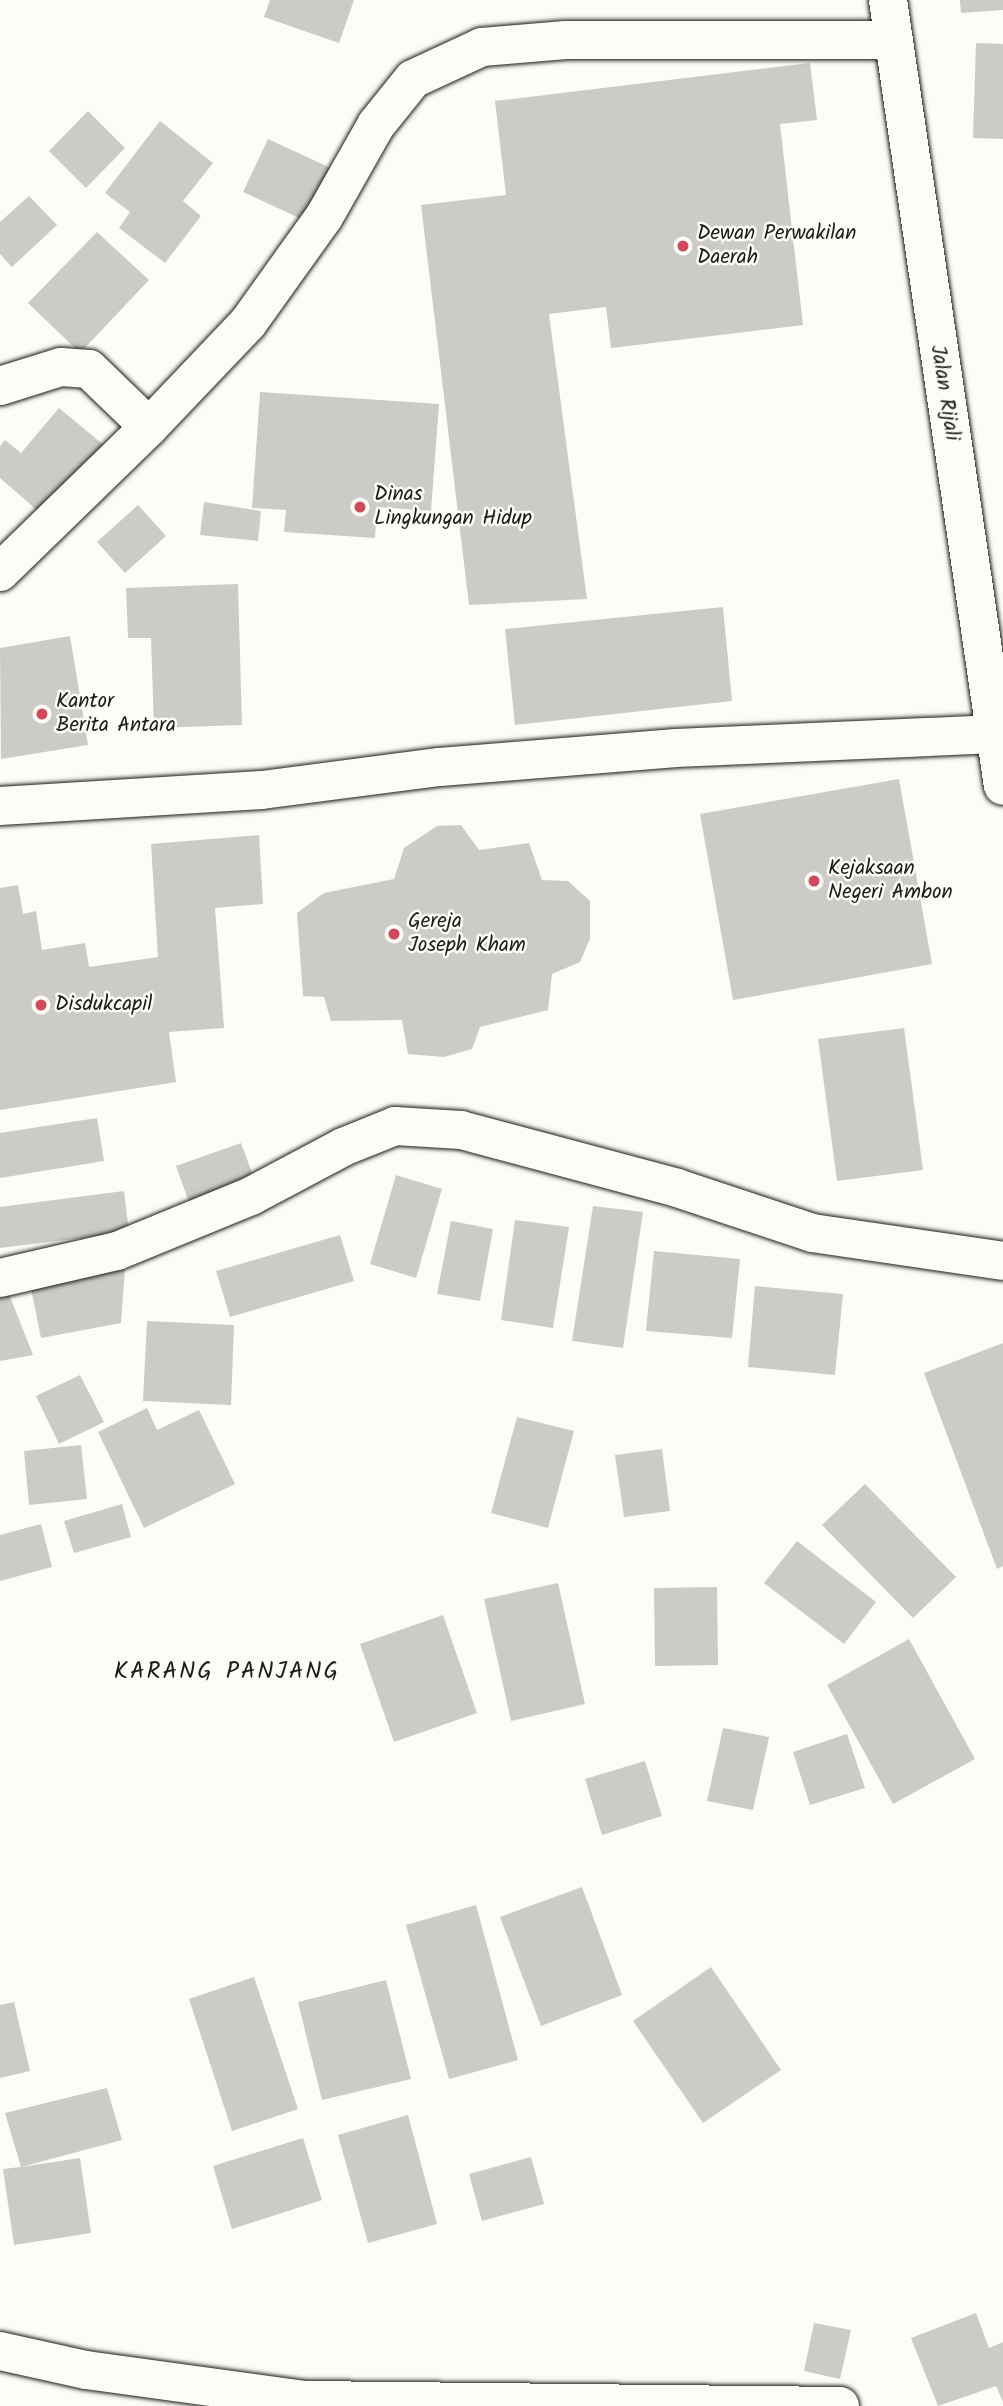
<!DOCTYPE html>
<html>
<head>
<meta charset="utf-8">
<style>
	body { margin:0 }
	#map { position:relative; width:1003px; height:2406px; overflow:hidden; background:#fdfcf7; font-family:Kalam,sans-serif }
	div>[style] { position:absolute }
	.building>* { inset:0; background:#cccbc8 }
	.roads { filter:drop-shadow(0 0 2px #1c1c1c) drop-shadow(0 0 2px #1c1c1c) }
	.minor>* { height:38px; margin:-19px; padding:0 19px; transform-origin:19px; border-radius:19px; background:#fdfcf7 }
	.highway>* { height:38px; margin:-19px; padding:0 19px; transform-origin:19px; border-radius:19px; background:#fdfcf7 }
	.dots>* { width:19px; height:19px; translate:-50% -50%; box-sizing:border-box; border:4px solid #fdfcf7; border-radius:50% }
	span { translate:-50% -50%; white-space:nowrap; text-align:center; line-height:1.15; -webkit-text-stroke:5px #fdfcf7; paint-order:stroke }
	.poi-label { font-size:21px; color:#1c1c1c }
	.left { translate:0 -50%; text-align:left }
	.street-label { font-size:21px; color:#1c1c1c }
	.quarter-label { font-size:24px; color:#1c1c1c; letter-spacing:2px }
</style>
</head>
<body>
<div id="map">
	<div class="building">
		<i style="clip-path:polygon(270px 0,354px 0,339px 43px,264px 17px)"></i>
		<i style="clip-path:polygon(960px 0,1003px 0,1003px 10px,961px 13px)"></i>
		<i style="clip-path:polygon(976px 43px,1003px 44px,1003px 139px,973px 138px)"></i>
		<i style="clip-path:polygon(810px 63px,817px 120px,780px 124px,803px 325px,611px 348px,606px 307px,549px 314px,587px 599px,469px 605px,421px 205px,506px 195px,495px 101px)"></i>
		<i style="clip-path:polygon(88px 111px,125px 148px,86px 188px,49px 151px)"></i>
		<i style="clip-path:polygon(160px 121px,213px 163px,183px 201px,201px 216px,165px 263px,119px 228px,130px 212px,105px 193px)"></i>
		<i style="clip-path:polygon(268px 139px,333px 169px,308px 222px,243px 192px)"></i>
		<i style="clip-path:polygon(29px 196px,57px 225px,12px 267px,0 254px,0 222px)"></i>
		<i style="clip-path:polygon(97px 232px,149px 280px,80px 353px,28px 303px)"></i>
		<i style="clip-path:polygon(260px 392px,439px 404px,431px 511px,377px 507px,375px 538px,284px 532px,286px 510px,252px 508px)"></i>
		<i style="clip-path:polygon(59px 408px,105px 446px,45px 517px,0 478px,0 446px,5px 440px,21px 453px)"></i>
		<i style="clip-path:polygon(204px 502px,261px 511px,258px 541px,200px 535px)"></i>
		<i style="clip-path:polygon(138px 505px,166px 536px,125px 573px,97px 542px)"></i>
		<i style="clip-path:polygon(238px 584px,242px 725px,154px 728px,151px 638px,128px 638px,126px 588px)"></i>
		<i style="clip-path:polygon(723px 607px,732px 701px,515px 725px,505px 629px)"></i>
		<i style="clip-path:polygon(70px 636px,88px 745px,1px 759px,0 648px)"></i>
		<i style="clip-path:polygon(899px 779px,932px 964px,733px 1000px,700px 814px)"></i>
		<i style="clip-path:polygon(461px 825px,479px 850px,529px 843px,542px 880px,568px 881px,590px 901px,590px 939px,580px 962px,552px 974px,548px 1010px,480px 1027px,472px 1049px,444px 1057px,408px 1054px,402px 1020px,331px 1021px,324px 997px,303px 996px,297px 913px,324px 893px,394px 879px,404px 848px,437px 826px)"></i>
		<i style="clip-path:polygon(259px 835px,263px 904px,215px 908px,224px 1028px,169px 1032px,176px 1082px,0 1110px,0 888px,18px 885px,23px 914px,36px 911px,42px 950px,85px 943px,89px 967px,158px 957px,151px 844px)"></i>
		<i style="clip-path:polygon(904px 1028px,923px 1170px,837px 1181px,818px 1039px)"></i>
		<i style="clip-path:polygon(97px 1118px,104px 1161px,0 1178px,0 1133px)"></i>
		<i style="clip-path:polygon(241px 1143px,255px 1181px,190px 1205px,176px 1166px)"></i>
		<i style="clip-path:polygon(396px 1175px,442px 1189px,416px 1278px,370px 1264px)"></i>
		<i style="clip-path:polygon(124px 1191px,129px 1232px,0 1248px,0 1207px)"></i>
		<i style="clip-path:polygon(593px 1206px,643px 1212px,623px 1348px,572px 1341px)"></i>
		<i style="clip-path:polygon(515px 1220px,569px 1227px,553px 1328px,501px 1320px)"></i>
		<i style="clip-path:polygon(451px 1221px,493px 1229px,480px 1301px,437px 1294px)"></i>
		<i style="clip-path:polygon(340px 1235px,354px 1281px,230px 1317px,216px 1271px)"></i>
		<i style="clip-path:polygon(654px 1251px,740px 1259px,732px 1338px,646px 1331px)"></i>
		<i style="clip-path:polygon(125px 1268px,121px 1323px,41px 1338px,31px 1288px)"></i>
		<i style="clip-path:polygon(755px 1286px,843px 1294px,835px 1375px,748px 1367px)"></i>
		<i style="clip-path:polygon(9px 1294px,33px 1355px,0 1361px,0 1297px)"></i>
		<i style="clip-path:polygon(147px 1321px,234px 1325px,231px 1405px,143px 1401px)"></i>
		<i style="clip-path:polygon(1003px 1343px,1003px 1566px,997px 1569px,924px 1373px)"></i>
		<i style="clip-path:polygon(80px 1375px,104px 1422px,59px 1444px,36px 1396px)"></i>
		<i style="clip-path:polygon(147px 1408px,157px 1430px,199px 1410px,235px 1484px,144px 1528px,98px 1432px)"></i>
		<i style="clip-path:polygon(517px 1417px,574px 1431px,548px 1528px,491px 1513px)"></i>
		<i style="clip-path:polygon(81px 1445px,87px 1499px,29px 1505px,24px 1451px)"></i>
		<i style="clip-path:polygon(662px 1449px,670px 1511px,624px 1517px,615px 1455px)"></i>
		<i style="clip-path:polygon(865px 1484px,956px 1577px,913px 1618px,822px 1525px)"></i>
		<i style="clip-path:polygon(122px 1504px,131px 1537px,74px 1553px,64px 1521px)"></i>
		<i style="clip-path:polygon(41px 1524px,52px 1567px,0 1581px,0 1535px)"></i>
		<i style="clip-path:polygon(797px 1541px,876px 1602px,844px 1644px,764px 1583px)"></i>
		<i style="clip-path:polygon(558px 1583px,585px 1704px,511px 1721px,484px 1599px)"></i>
		<i style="clip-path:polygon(717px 1587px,718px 1665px,655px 1666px,654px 1588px)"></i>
		<i style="clip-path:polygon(443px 1615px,477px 1713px,394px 1742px,360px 1644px)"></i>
		<i style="clip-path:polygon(909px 1639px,975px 1759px,893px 1804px,827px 1685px)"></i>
		<i style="clip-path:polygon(723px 1728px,769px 1737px,753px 1810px,707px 1801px)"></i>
		<i style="clip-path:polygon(847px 1734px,865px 1788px,810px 1805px,793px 1752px)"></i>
		<i style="clip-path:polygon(645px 1761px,662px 1816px,602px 1835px,585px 1779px)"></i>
		<i style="clip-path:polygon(582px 1887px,622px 1995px,541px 2026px,500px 1917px)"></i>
		<i style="clip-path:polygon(476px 1905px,518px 2060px,449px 2079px,406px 1925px)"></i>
		<i style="clip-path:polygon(711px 1967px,781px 2070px,703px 2123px,633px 2021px)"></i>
		<i style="clip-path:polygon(254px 1977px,298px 2109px,232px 2131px,189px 1999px)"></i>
		<i style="clip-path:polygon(386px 1980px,411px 2079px,322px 2100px,298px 2002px)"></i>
		<i style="clip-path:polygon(14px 2002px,30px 2071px,0 2078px,0 2005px)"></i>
		<i style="clip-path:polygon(107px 2088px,122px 2140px,21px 2167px,80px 2158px,91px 2233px,14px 2245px,3px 2169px,21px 2167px,5px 2113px)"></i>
		<i style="clip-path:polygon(408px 2115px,437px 2224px,368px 2243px,338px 2135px)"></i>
		<i style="clip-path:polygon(303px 2138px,322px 2200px,232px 2229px,213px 2166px)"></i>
		<i style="clip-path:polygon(531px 2157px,544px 2204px,482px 2221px,469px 2174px)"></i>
		<i style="clip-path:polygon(976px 2313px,989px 2348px,1003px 2342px,1003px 2402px,996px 2386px,938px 2406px,911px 2338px)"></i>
		<i style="clip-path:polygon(814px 2323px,851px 2330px,840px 2379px,804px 2371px)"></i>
	</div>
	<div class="roads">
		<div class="minor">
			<i style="left:0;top:386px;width:64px;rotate:-17.3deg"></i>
			<i style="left:61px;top:367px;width:28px;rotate:4deg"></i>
			<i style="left:89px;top:369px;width:83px;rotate:44deg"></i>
			<i style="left:0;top:572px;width:208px;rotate:-44.2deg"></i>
			<i style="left:149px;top:427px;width:144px;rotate:-46.4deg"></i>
			<i style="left:248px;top:323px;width:130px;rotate:-54.4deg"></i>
			<i style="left:324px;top:217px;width:106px;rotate:-60.5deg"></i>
			<i style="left:376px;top:125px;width:59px;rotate:-51.2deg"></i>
			<i style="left:413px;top:79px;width:76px;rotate:-24.9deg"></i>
			<i style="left:482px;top:47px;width:84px;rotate:-4.8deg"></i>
			<i style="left:566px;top:40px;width:326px"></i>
			<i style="left:0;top:806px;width:262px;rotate:-3.5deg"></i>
			<i style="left:262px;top:790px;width:179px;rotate:-7.4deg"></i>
			<i style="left:440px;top:767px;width:237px;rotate:-4.6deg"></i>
			<i style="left:676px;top:748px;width:319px;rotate:-2.5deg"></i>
			<i style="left:0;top:1278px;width:120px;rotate:-13deg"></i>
			<i style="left:117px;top:1251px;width:145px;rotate:-22.3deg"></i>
			<i style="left:251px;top:1196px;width:104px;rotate:-28deg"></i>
			<i style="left:343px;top:1147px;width:56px;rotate:-22deg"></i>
			<i style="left:395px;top:1126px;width:66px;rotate:3.5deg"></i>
			<i style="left:461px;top:1130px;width:224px;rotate:15deg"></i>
			<i style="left:677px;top:1188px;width:142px;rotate:18.4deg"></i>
			<i style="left:812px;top:1233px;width:193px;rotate:8.3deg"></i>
			<i style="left:0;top:2351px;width:88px;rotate:12.5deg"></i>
			<i style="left:86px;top:2370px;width:221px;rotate:7.8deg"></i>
			<i style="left:305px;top:2400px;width:535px;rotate:0.64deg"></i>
		</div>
		<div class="highway">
			<i style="left:888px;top:0;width:794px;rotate:81.68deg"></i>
		</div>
	</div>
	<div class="dots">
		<i style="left:683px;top:246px;background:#d1495b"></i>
		<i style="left:360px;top:507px;background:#d1495b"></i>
		<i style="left:42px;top:714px;background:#d1495b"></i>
		<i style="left:814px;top:881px;background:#d1495b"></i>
		<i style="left:394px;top:934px;background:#d1495b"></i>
		<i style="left:41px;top:1005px;background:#d1495b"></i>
	</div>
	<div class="poi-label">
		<span class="left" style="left:697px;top:246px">Dewan Perwakilan<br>Daerah</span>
		<span class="left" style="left:374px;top:507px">Dinas<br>Lingkungan Hidup</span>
		<span class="left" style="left:56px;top:714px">Kantor<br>Berita Antara</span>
		<span class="left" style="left:828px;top:881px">Kejaksaan<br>Negeri Ambon</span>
		<span class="left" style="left:408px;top:934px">Gereja<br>Joseph Kham</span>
		<span class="left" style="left:55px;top:1005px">Disdukcapil</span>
	</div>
	<div class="street-label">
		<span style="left:944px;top:393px;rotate:81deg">Jalan Rijali</span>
	</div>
	<div class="quarter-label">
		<span style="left:227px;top:1672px">KARANG PANJANG</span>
	</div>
</div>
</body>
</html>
